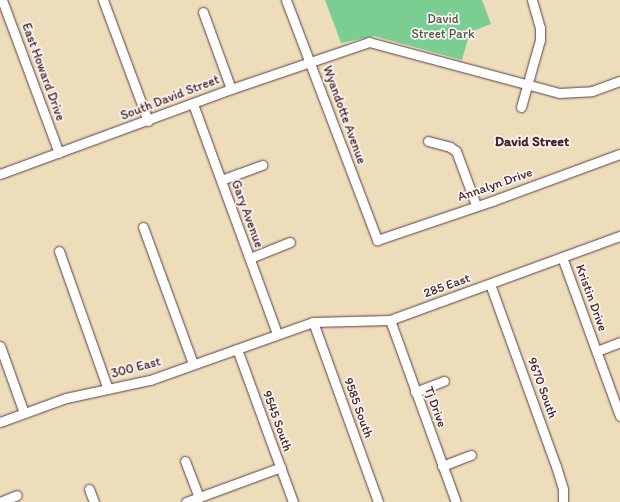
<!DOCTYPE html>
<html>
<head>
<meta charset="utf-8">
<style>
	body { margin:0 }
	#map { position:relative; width:620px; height:502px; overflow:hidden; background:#edddbb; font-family:Itim,sans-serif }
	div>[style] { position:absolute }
	.green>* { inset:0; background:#7ace92 }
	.roads { filter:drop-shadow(0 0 1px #623c41) drop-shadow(0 0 1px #623c41) }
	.minor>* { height:9px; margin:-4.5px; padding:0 4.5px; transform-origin:4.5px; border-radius:4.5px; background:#fff }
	span { translate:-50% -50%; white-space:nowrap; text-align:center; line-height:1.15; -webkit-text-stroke:3.5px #f6f6f2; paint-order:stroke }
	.park-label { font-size:13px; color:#58544a }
	.street-label { font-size:13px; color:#4a1f2b }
	.neighbourhood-label { font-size:14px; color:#4a1f2b; font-weight:700 }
</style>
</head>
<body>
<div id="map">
	<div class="green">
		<i style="clip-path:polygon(325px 0,482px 0,491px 24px,470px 32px,462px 60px,374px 36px,341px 43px)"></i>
	</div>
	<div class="roads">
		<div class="minor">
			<i style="left:2px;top:0;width:163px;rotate:69.6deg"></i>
			<i style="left:103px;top:0;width:129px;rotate:69.6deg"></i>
			<i style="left:286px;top:0;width:257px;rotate:69.2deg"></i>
			<i style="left:377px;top:240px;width:121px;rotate:-18.7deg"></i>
			<i style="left:492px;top:201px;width:136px;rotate:-20.2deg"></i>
			<i style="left:203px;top:12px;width:82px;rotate:70deg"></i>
			<i style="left:193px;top:104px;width:244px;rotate:69.9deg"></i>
			<i style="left:521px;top:107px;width:70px;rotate:-74.2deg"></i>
			<i style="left:540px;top:40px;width:12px;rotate:-90deg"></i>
			<i style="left:540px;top:28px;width:29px;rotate:-106deg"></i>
			<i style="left:428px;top:141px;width:23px;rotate:15deg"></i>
			<i style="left:450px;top:147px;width:7px;rotate:34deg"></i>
			<i style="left:456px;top:151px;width:58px;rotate:69.7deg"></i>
			<i style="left:0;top:174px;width:246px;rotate:-20.2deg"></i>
			<i style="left:231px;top:89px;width:146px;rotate:-18.8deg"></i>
			<i style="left:369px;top:42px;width:197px;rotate:15deg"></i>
			<i style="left:559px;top:93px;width:33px;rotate:-3deg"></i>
			<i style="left:592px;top:91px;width:30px;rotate:-20deg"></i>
			<i style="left:221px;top:180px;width:44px;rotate:-20.1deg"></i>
			<i style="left:143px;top:227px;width:146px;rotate:69.9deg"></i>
			<i style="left:59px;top:251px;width:146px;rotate:70.5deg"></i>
			<i style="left:562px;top:257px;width:169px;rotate:70deg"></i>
			<i style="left:250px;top:258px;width:43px;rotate:-21.8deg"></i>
			<i style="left:490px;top:284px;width:194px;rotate:70.1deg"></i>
			<i style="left:556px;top:466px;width:24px;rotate:73deg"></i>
			<i style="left:563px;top:489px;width:13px;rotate:90deg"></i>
			<i style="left:390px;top:320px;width:194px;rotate:70.1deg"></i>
			<i style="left:313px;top:322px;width:191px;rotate:70.1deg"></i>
			<i style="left:0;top:346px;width:71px;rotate:70.3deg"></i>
			<i style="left:237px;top:349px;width:163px;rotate:69.9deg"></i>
			<i style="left:597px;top:351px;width:25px;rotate:-21deg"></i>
			<i style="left:415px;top:392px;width:31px;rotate:-21deg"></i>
			<i style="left:0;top:422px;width:70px;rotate:-20deg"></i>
			<i style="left:66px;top:398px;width:86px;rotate:-12.1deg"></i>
			<i style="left:150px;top:380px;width:173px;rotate:-19.6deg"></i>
			<i style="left:313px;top:322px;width:77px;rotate:-1.5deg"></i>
			<i style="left:390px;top:320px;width:245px;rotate:-20.1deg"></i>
			<i style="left:185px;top:461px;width:39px;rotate:69deg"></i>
			<i style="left:442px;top:466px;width:31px;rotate:-21deg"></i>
			<i style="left:89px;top:489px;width:14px;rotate:69deg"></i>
			<i style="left:0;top:502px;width:18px;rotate:-22deg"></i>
			<i style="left:186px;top:502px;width:101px;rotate:-20.2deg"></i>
		</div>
	</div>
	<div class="park-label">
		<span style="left:443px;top:27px">David<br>Street Park</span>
	</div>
	<div class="street-label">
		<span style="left:43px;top:72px;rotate:70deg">East Howard Drive</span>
		<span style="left:170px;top:98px;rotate:-21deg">South David Street</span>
		<span style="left:344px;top:115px;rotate:70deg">Wyandotte Avenue</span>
		<span style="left:495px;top:185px;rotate:-19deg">Annalyn Drive</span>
		<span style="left:247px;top:214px;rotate:70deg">Gary Avenue</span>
		<span style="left:447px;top:286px;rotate:-20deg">285 East</span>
		<span style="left:591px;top:298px;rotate:70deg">Kristin Drive</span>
		<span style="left:136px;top:368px;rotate:-15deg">300 East</span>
		<span style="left:542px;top:388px;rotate:70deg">9670 South</span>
		<span style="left:435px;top:407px;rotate:70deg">Tj Drive</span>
		<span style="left:358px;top:408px;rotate:70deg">9585 South</span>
		<span style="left:277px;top:421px;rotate:70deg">9545 South</span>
	</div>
	<div class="neighbourhood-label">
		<span style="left:532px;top:142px">David Street</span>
	</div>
</div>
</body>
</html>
